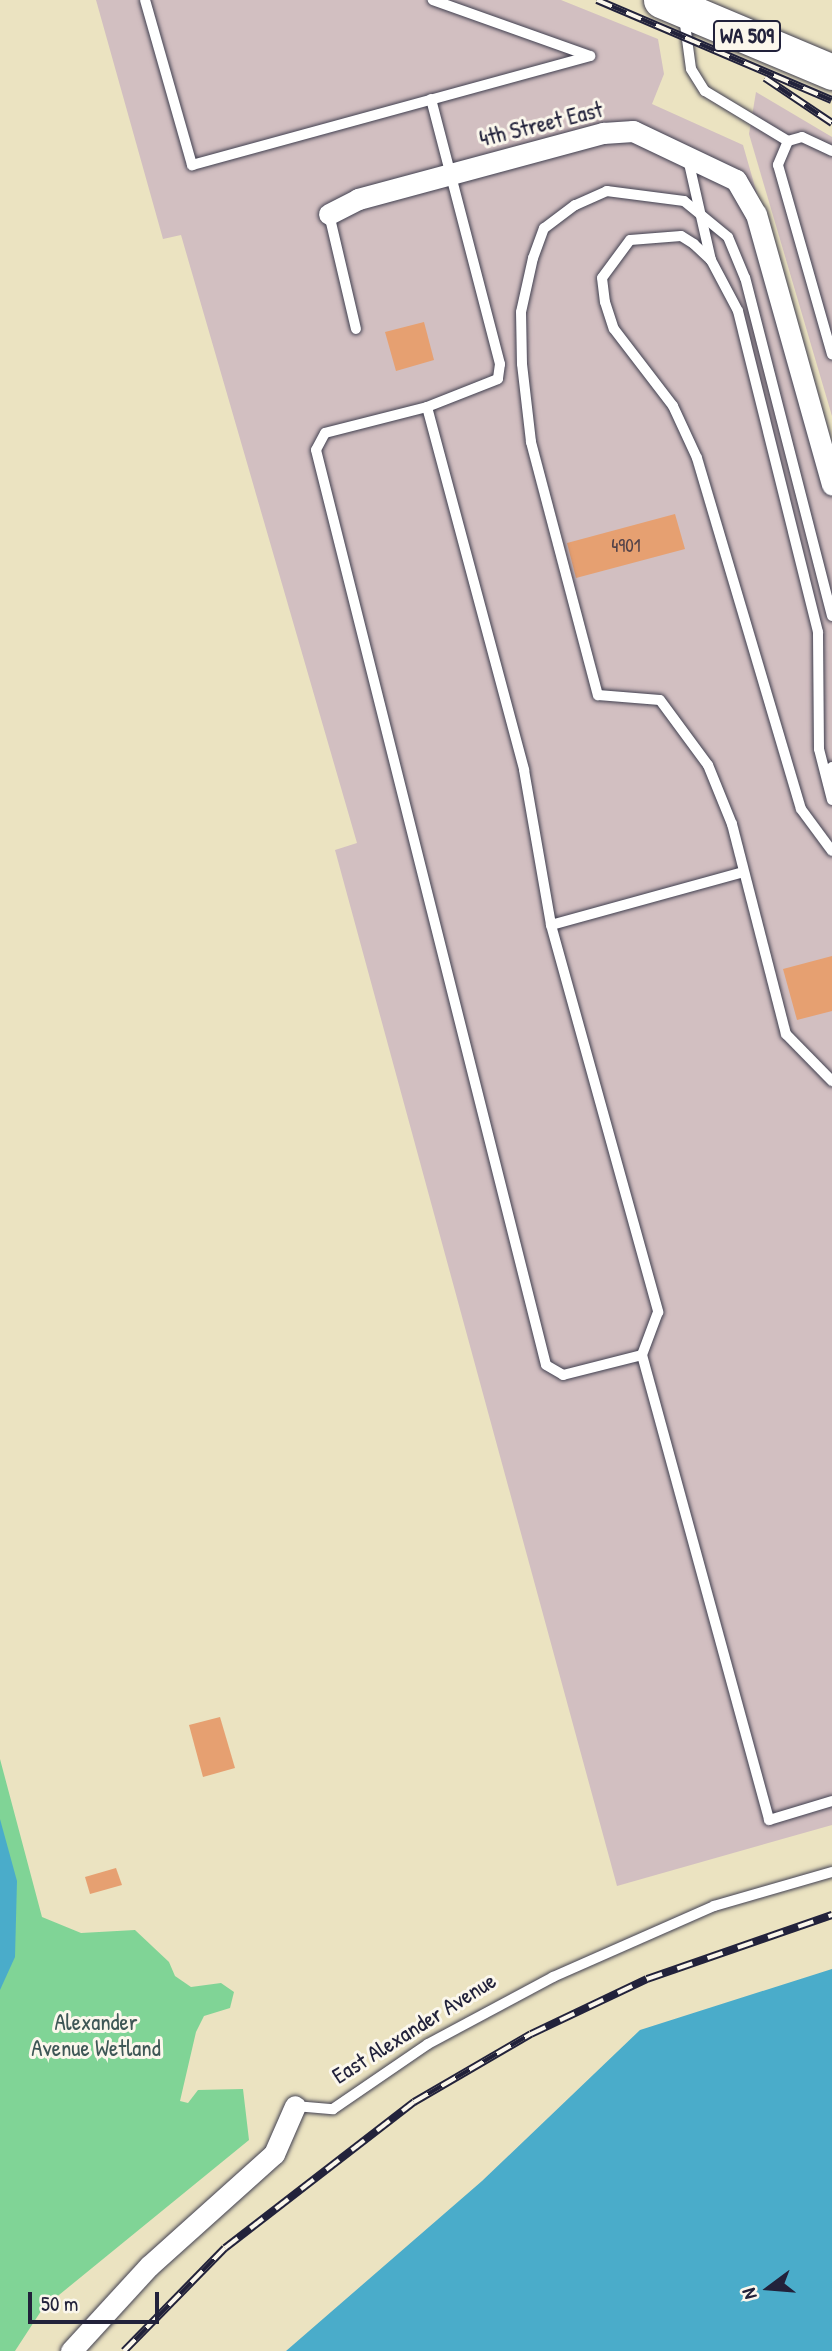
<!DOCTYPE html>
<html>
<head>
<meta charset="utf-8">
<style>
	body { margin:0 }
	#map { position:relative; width:832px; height:2351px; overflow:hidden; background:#ebe3c1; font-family:"Patrick Hand",sans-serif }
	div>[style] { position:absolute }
	.industrial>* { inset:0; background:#d2bfc1 }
	.green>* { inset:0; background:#80d496 }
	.water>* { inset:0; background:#4aacca }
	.building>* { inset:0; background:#e6a071 }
	.roads { filter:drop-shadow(0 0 2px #403f4f) drop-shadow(0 0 2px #403f4f) }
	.service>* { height:10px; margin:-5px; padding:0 5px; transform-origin:5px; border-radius:5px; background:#fff }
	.minor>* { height:21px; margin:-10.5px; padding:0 10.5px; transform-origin:10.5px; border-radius:10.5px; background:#fff }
	.trunk>* { height:35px; margin:-17.5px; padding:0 17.5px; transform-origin:17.5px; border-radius:17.5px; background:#fff }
	.rail>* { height:8px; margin-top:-4px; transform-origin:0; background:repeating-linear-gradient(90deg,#fbf7ec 0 16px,#22223b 0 32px); box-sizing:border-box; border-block:2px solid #22223b }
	span { translate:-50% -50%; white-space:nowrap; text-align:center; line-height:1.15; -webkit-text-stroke:6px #fbf7ec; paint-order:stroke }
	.number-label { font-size:19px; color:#534248 }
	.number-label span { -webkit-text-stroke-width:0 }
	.shield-label span { padding:2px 5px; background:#fbf7ec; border:2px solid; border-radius:5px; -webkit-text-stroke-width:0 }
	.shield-label { font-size:21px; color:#22223b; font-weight:700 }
	.street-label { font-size:23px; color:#22223b }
	.park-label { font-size:23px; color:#3e5756 }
	.north { position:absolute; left:734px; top:2253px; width:70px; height:70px; -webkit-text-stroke:5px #fbf7ec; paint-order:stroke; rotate:254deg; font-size:19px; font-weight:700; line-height:28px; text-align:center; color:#22223b }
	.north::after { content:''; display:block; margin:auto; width:24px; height:32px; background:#22223b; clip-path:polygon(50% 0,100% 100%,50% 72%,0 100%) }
	.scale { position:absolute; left:28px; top:2292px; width:131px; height:32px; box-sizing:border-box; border:4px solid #22223b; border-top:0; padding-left:9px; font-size:21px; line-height:24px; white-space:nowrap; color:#22223b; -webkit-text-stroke:5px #fbf7ec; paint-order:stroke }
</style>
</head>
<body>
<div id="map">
	<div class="industrial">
		<i style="clip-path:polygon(96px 0,561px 0,658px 39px,664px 74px,652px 104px,743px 145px,832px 457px,832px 1825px,617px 1886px,335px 850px,357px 843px,181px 235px,163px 239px)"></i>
		<i style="clip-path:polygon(756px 92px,832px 137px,832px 416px,749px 134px)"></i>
	</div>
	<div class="green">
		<i style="clip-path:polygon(0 1759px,42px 1917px,81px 1933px,135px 1930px,169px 1962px,175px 1976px,191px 1987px,221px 1983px,234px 1992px,230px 2008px,204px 2016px,196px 2032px,180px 2101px,188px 2103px,198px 2090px,243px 2089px,249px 2140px,43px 2308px,15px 2351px,0 2351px)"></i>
	</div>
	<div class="water">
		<i style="clip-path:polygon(0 1819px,17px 1881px,15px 1957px,0 1990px)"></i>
		<i style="clip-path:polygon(832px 1969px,832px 2351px,286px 2351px,482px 2181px,640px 2030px)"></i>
	</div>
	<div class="building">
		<i style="clip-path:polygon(424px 322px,434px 360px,396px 371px,385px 332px)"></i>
		<i style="clip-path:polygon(675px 514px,685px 549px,576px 578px,567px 543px)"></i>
		<i style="clip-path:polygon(832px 956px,832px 1011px,797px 1020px,783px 969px)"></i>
		<i style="clip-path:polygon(220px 1717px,235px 1768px,203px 1777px,189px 1725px)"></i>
		<i style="clip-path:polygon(116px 1868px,122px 1885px,90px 1894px,85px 1877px)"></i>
	</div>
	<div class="roads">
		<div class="service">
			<i style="left:145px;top:0;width:172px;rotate:74.1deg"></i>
			<i style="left:192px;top:165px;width:413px;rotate:-15.3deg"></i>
			<i style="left:590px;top:56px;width:167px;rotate:-160.4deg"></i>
			<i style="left:684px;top:17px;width:52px;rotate:82.3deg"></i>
			<i style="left:691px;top:69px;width:26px;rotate:58deg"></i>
			<i style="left:705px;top:91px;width:97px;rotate:31.1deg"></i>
			<i style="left:431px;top:99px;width:274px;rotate:75.4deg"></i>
			<i style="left:500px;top:364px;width:15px;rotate:98deg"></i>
			<i style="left:498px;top:379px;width:76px;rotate:158.5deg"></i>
			<i style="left:427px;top:407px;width:105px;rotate:165.7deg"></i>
			<i style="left:325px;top:433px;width:19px;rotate:118deg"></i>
			<i style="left:316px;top:450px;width:943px;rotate:75.89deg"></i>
			<i style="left:546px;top:1365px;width:20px;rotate:30deg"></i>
			<i style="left:563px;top:1375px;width:81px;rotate:-14.2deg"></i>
			<i style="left:832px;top:151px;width:33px;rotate:-155deg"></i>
			<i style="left:802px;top:137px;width:15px;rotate:164deg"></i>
			<i style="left:788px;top:141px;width:26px;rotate:113deg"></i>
			<i style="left:778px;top:165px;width:197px;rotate:74.1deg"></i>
			<i style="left:688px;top:159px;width:104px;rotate:77.2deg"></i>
			<i style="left:329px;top:214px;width:118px;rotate:76.8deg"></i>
			<i style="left:427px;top:407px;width:376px;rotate:75deg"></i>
			<i style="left:524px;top:770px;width:157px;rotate:80.1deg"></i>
			<i style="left:551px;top:925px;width:402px;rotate:74.5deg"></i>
			<i style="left:658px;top:1312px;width:46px;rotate:110.4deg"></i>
			<i style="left:642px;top:1355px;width:482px;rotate:74.7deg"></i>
			<i style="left:769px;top:1820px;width:66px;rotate:-16.8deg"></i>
			<i style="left:832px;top:616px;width:349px;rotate:-104.4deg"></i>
			<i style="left:745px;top:278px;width:44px;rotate:-112.5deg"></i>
			<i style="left:728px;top:237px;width:57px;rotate:-140.7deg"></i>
			<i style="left:684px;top:201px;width:78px;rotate:-172.6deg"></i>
			<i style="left:607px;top:191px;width:35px;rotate:156deg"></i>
			<i style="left:575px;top:205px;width:39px;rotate:143deg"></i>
			<i style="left:544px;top:228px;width:32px;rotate:110deg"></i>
			<i style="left:533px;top:258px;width:55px;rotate:102.5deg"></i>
			<i style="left:521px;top:312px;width:52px;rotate:88.9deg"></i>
			<i style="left:522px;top:364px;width:79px;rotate:83.4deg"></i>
			<i style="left:531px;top:442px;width:262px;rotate:75.2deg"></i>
			<i style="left:598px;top:695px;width:62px;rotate:4.6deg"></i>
			<i style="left:660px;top:700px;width:81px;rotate:53.6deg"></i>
			<i style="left:708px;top:765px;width:64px;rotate:67.9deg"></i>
			<i style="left:732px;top:824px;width:217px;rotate:75.6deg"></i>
			<i style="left:786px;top:1034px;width:66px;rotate:45.6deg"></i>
			<i style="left:832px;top:767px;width:19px;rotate:90deg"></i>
			<i style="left:832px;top:800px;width:53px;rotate:-104.3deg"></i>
			<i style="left:819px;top:749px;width:117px;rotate:-90.5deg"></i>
			<i style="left:818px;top:632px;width:331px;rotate:-104deg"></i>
			<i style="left:738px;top:311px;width:58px;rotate:-117.9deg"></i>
			<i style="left:711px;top:260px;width:23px;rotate:-137deg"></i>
			<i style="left:694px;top:244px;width:15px;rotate:-148deg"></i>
			<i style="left:681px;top:236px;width:51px;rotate:175.5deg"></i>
			<i style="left:630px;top:240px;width:47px;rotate:126.4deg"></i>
			<i style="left:602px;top:278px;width:24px;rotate:83deg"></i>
			<i style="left:605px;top:302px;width:28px;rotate:72deg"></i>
			<i style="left:614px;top:329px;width:97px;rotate:52.5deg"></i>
			<i style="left:673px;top:406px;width:57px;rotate:65.2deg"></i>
			<i style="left:697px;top:458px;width:366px;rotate:73.5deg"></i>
			<i style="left:801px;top:809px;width:52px;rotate:53.6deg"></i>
			<i style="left:551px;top:925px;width:199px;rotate:-15.4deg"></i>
			<i style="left:295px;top:2106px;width:38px;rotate:5deg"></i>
			<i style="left:333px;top:2109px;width:115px;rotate:-34.4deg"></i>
			<i style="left:428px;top:2044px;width:142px;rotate:-28.2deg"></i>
			<i style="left:553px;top:1977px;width:176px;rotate:-23.8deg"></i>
			<i style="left:714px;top:1906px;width:123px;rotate:-16.1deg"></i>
		</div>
		<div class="minor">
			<i style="left:329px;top:214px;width:33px;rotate:-27deg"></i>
			<i style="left:358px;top:199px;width:254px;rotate:-15.1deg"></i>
			<i style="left:603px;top:133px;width:30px;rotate:-4deg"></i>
			<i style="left:633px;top:131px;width:114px;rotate:25.4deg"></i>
			<i style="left:736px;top:180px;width:39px;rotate:60deg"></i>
			<i style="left:756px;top:214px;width:281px;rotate:74.3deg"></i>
			<i style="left:71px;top:2351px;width:115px;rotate:-47.5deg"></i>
			<i style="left:149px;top:2266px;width:168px;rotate:-41.9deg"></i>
			<i style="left:274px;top:2154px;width:52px;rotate:-66.4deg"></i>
		</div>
		<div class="trunk">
			<i style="left:661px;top:0;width:186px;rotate:22.8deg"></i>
		</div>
	</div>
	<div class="rail">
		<i style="left:597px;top:0;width:255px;rotate:23.1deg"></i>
		<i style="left:765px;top:78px;width:81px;rotate:33.9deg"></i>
		<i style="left:124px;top:2351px;width:144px;rotate:-45.6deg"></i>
		<i style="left:225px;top:2248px;width:239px;rotate:-37.7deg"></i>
		<i style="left:414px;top:2102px;width:135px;rotate:-30.2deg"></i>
		<i style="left:531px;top:2034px;width:128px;rotate:-25.4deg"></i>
		<i style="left:647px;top:1979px;width:196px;rotate:-19.1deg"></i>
	</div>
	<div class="number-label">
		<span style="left:626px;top:546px">4901</span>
	</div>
	<div class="shield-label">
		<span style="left:747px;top:36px">WA 509</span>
	</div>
	<div class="street-label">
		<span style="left:541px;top:124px;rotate:-14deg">4th Street East</span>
		<span style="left:414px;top:2028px;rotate:-32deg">East Alexander Avenue</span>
	</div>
	<div class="park-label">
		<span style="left:96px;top:2035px">Alexander<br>Avenue Wetland</span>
	</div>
	<div class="north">N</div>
	<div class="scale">50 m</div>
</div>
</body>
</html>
